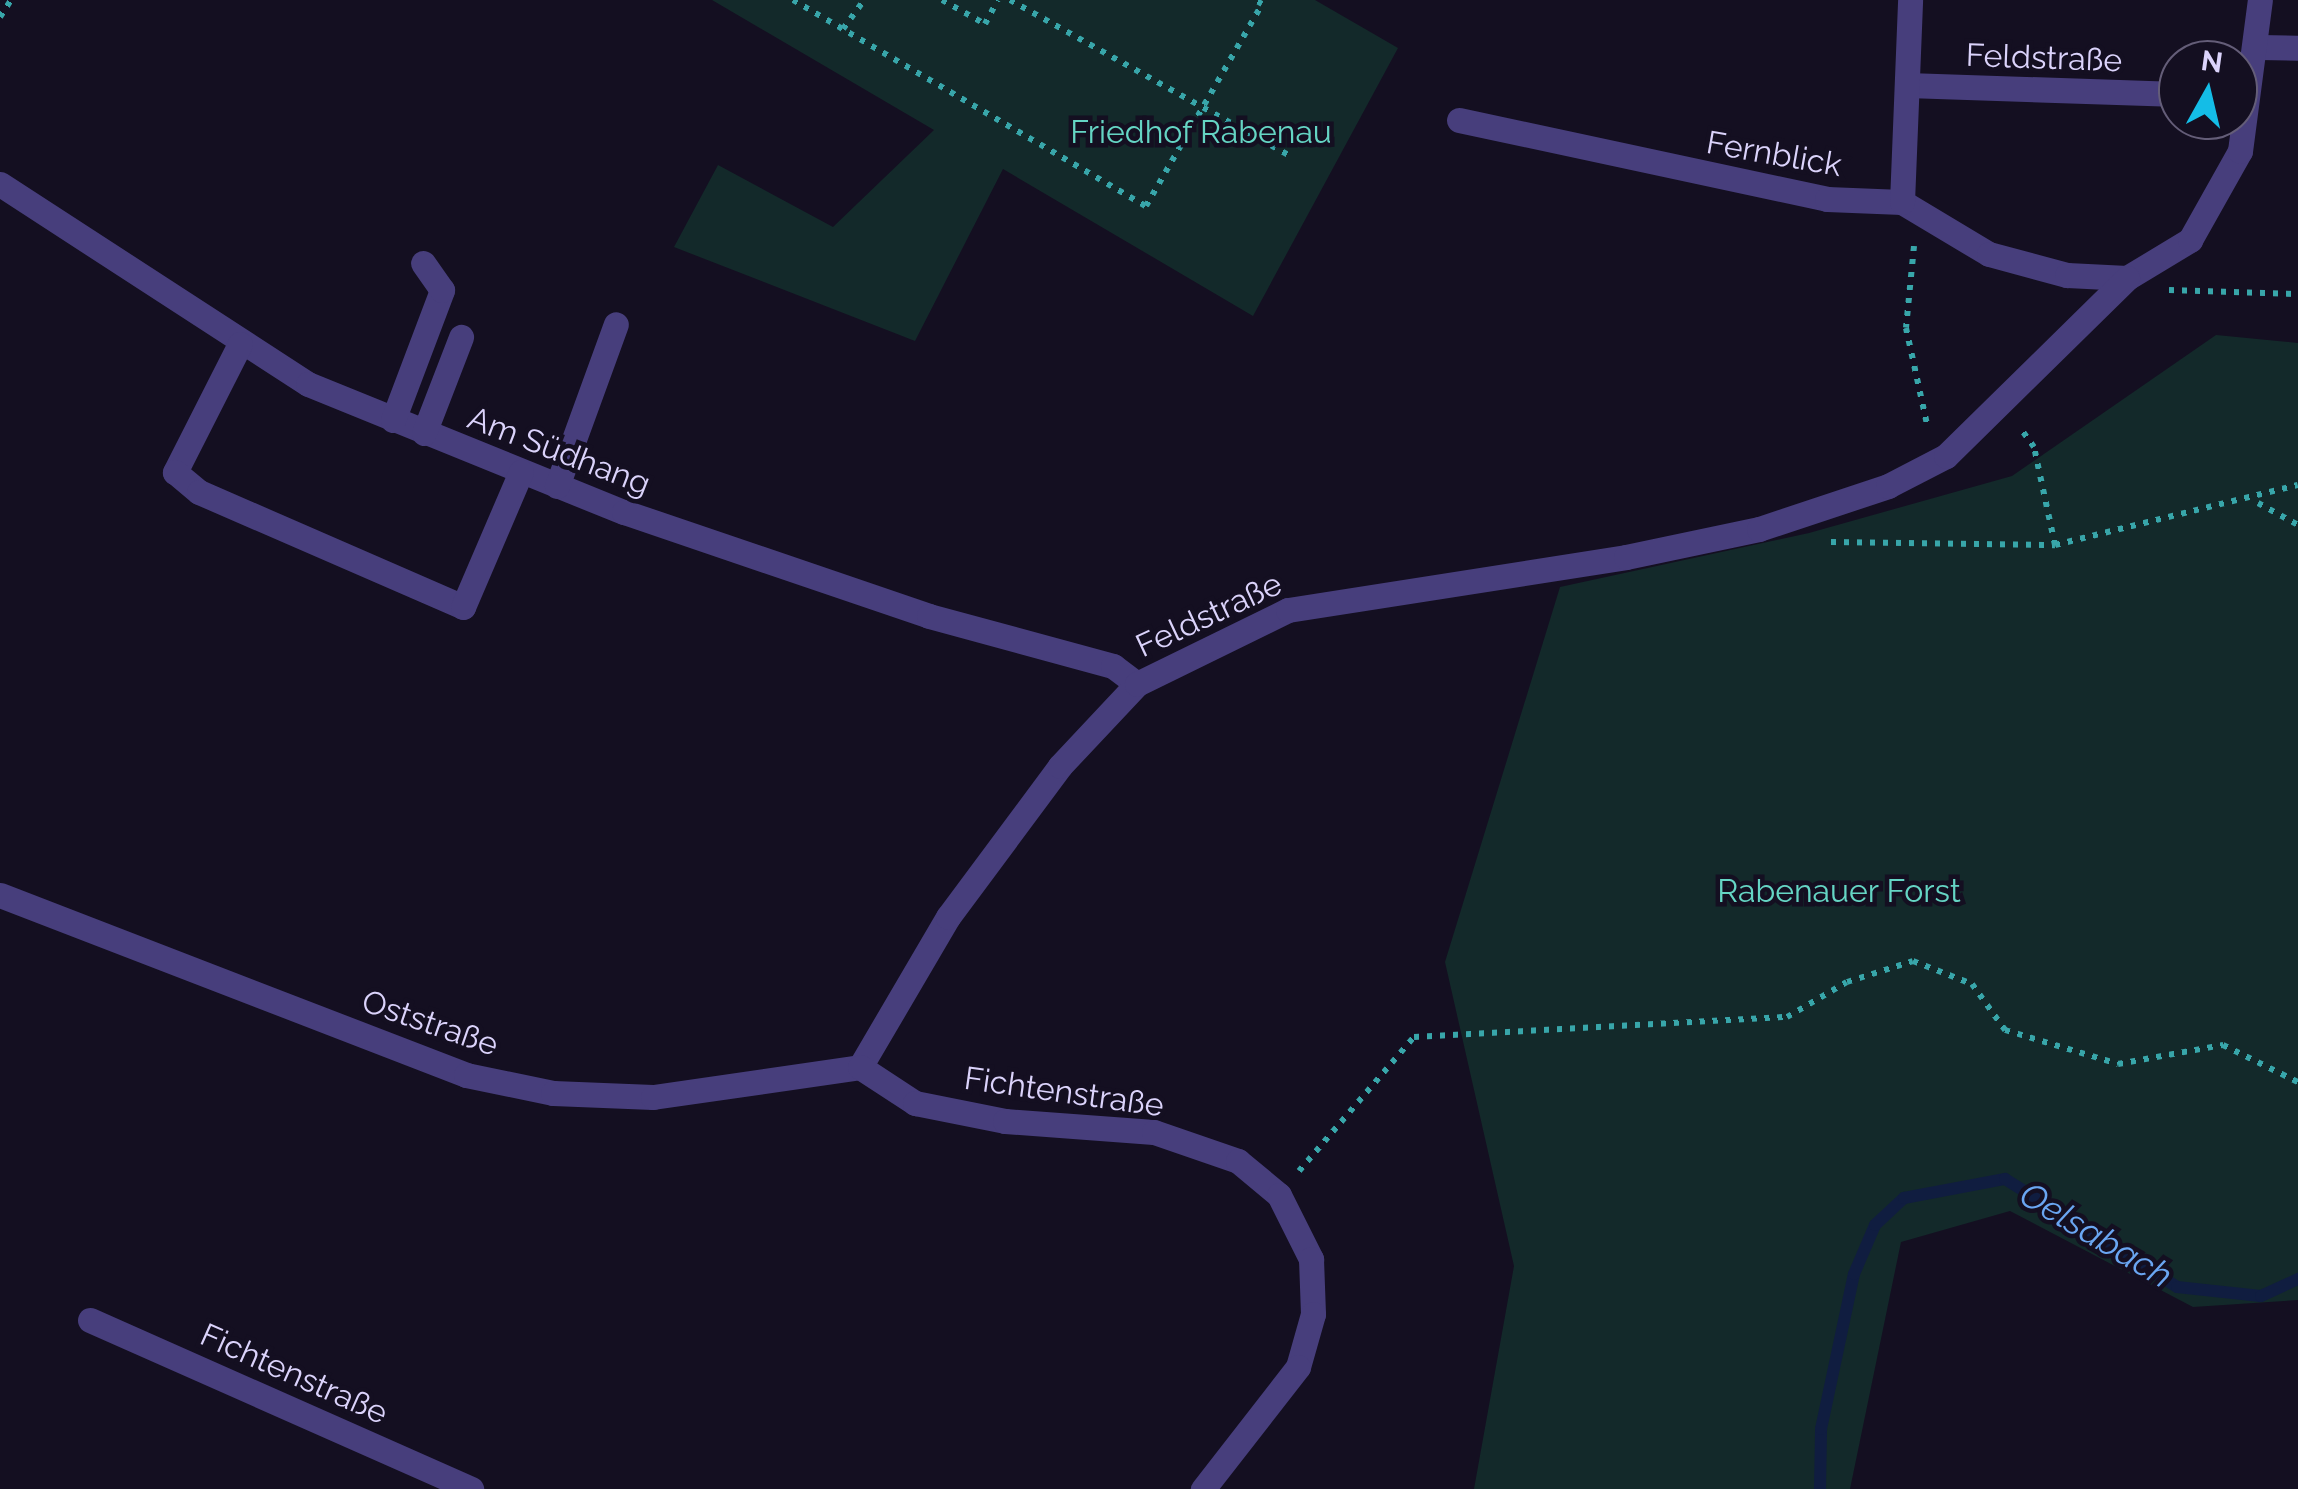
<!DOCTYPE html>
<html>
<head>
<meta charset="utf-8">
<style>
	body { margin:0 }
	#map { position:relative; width:2298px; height:1489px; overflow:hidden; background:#140f21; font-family:Raleway,sans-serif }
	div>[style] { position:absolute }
	.green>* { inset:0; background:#13292a }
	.stream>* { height:12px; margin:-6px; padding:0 6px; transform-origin:6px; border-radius:6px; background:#101d40 }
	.path>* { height:6px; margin-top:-3px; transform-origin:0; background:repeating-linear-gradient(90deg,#38a6aa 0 5px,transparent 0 13px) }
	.minor>* { height:25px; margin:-12.5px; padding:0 12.5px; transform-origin:12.5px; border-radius:12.5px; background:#473e7c }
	span { translate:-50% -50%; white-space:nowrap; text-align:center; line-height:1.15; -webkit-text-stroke:9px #140f21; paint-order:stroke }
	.street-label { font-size:32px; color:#dbd3fb }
	.park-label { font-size:32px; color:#65d5c4 }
	.water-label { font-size:35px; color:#6aa6f2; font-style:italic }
	.north { position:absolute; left:2158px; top:40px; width:100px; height:100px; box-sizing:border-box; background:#140f21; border:2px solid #645d78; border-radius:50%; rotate:8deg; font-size:28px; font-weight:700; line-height:40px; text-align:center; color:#dbd3fb }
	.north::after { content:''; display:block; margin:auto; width:35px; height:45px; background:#14bde7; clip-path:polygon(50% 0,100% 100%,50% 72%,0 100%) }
</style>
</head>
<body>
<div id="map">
	<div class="green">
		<i style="clip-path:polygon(712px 0,1315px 0,1398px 48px,1253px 316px,1003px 169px,915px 341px,674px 247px,718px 165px,833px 227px,934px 130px)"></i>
		<i style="clip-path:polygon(2216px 335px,2298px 343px,2298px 1300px,2193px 1307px,2010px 1211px,1901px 1242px,1850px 1489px,1474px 1489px,1514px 1266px,1445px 962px,1560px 587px,1809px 533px,2012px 476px)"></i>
	</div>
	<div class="stream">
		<i style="left:1820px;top:1489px;width:60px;rotate:-89deg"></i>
		<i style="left:1821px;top:1429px;width:158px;rotate:-78deg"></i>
		<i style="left:1854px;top:1274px;width:53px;rotate:-66.8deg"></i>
		<i style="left:1875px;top:1225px;width:40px;rotate:-43deg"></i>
		<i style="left:1904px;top:1198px;width:103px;rotate:-10.7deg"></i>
		<i style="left:2005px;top:1179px;width:203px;rotate:32.1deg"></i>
		<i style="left:2177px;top:1287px;width:84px;rotate:6.1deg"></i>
		<i style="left:2261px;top:1296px;width:41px;rotate:-24.7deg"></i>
	</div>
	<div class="path">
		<i style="left:793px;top:0;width:409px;rotate:30.3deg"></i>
		<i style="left:1146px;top:206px;width:233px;rotate:-60.1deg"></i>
		<i style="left:1262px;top:4px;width:8px;rotate:-150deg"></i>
		<i style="left:942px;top:0;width:49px;rotate:29.2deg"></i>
		<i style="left:985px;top:24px;width:27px;rotate:-62deg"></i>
		<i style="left:1010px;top:0;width:323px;rotate:29.1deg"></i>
		<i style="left:0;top:17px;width:20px;rotate:-57deg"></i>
		<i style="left:843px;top:29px;width:36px;rotate:-54deg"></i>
		<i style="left:1914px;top:246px;width:82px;rotate:95.6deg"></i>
		<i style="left:1906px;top:328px;width:103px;rotate:77.7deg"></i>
		<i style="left:2169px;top:290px;width:129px;rotate:1.8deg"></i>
		<i style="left:2258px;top:503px;width:46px;rotate:28.8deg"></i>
		<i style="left:1831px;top:542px;width:224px;rotate:0.8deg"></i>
		<i style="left:2055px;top:545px;width:100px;rotate:-102.1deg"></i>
		<i style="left:2034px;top:447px;width:24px;rotate:-126deg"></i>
		<i style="left:2055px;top:545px;width:250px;rotate:-13.9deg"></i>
		<i style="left:1299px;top:1171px;width:177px;rotate:-49.4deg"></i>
		<i style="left:1414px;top:1037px;width:374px;rotate:-3.1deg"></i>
		<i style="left:1787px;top:1017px;width:69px;rotate:-30.3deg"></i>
		<i style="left:1847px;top:982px;width:69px;rotate:-17.7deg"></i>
		<i style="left:1913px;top:961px;width:63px;rotate:21.3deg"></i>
		<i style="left:1972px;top:984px;width:57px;rotate:54.3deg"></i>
		<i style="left:2005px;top:1030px;width:118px;rotate:16.7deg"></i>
		<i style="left:2118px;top:1064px;width:107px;rotate:-10.3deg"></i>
		<i style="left:2223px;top:1045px;width:84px;rotate:26.3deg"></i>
	</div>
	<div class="minor">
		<i style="left:2259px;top:47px;width:39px;rotate:1deg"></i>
		<i style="left:1907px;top:85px;width:271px;rotate:1.9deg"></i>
		<i style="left:1459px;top:120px;width:376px;rotate:12.1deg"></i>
		<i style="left:1827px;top:199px;width:75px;rotate:2.3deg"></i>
		<i style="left:1902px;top:202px;width:101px;rotate:30.9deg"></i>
		<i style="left:1989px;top:254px;width:81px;rotate:15.1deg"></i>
		<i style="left:2067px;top:275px;width:60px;rotate:2.9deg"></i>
		<i style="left:2127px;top:278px;width:74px;rotate:-31.1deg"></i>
		<i style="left:2190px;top:240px;width:102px;rotate:-60.7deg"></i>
		<i style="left:2240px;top:151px;width:152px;rotate:-82.5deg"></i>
		<i style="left:0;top:184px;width:367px;rotate:33deg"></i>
		<i style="left:308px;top:384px;width:341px;rotate:22.1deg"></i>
		<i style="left:624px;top:512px;width:322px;rotate:18.8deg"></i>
		<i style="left:929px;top:616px;width:191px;rotate:15.2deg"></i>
		<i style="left:1113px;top:666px;width:30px;rotate:37deg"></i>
		<i style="left:1902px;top:202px;width:202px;rotate:-87.7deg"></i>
		<i style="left:240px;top:344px;width:144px;rotate:116.9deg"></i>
		<i style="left:175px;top:472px;width:31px;rotate:40deg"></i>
		<i style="left:199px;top:492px;width:288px;rotate:23.5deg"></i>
		<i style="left:463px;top:607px;width:147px;rotate:-66.8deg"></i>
		<i style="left:393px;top:420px;width:139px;rotate:-69.3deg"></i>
		<i style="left:442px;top:290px;width:33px;rotate:-125deg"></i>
		<i style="left:424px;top:433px;width:103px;rotate:-68.9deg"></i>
		<i style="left:557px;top:486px;width:172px;rotate:-70deg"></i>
		<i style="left:0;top:895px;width:500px;rotate:21.1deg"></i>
		<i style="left:466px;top:1075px;width:89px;rotate:11.7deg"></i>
		<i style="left:553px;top:1093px;width:100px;rotate:2.3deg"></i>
		<i style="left:653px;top:1097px;width:209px;rotate:-8.2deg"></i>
		<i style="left:860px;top:1067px;width:174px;rotate:-59.6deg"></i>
		<i style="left:948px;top:917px;width:188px;rotate:-53.4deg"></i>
		<i style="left:1060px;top:766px;width:112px;rotate:-46.8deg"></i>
		<i style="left:1137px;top:684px;width:168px;rotate:-26.1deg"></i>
		<i style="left:1288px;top:610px;width:342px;rotate:-8.9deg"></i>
		<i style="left:1626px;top:557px;width:136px;rotate:-11.9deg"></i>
		<i style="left:1759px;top:529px;width:136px;rotate:-18.4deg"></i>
		<i style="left:1888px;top:486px;width:65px;rotate:-27.3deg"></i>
		<i style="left:1946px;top:456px;width:254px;rotate:-44.5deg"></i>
		<i style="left:860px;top:1067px;width:66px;rotate:33.2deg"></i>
		<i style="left:915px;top:1103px;width:92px;rotate:11.3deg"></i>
		<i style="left:1005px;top:1121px;width:149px;rotate:4.2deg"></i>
		<i style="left:1154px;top:1132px;width:89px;rotate:19deg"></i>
		<i style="left:1238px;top:1161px;width:53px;rotate:39.7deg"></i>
		<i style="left:1279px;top:1195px;width:72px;rotate:63.4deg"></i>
		<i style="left:1311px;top:1259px;width:55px;rotate:87.9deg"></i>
		<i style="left:1313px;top:1314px;width:55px;rotate:105.8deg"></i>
		<i style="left:1298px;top:1367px;width:155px;rotate:127.9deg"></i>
		<i style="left:90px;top:1320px;width:417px;rotate:23.9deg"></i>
	</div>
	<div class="street-label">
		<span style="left:2044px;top:58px;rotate:2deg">Feldstraße</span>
		<span style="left:1774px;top:154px;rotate:10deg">Fernblick</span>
		<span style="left:559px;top:451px;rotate:21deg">Am Südhang</span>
		<span style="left:1209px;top:615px;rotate:-25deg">Feldstraße</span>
		<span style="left:430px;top:1023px;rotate:19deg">Oststraße</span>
		<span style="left:1064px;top:1092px;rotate:8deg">Fichtenstraße</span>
		<span style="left:294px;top:1374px;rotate:24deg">Fichtenstraße</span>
	</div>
	<div class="park-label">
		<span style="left:1201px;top:132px">Friedhof Rabenau</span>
		<span style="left:1839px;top:891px">Rabenauer Forst</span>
	</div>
	<div class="water-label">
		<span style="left:2096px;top:1235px;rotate:31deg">Oelsabach</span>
	</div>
	<div class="north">N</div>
</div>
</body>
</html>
